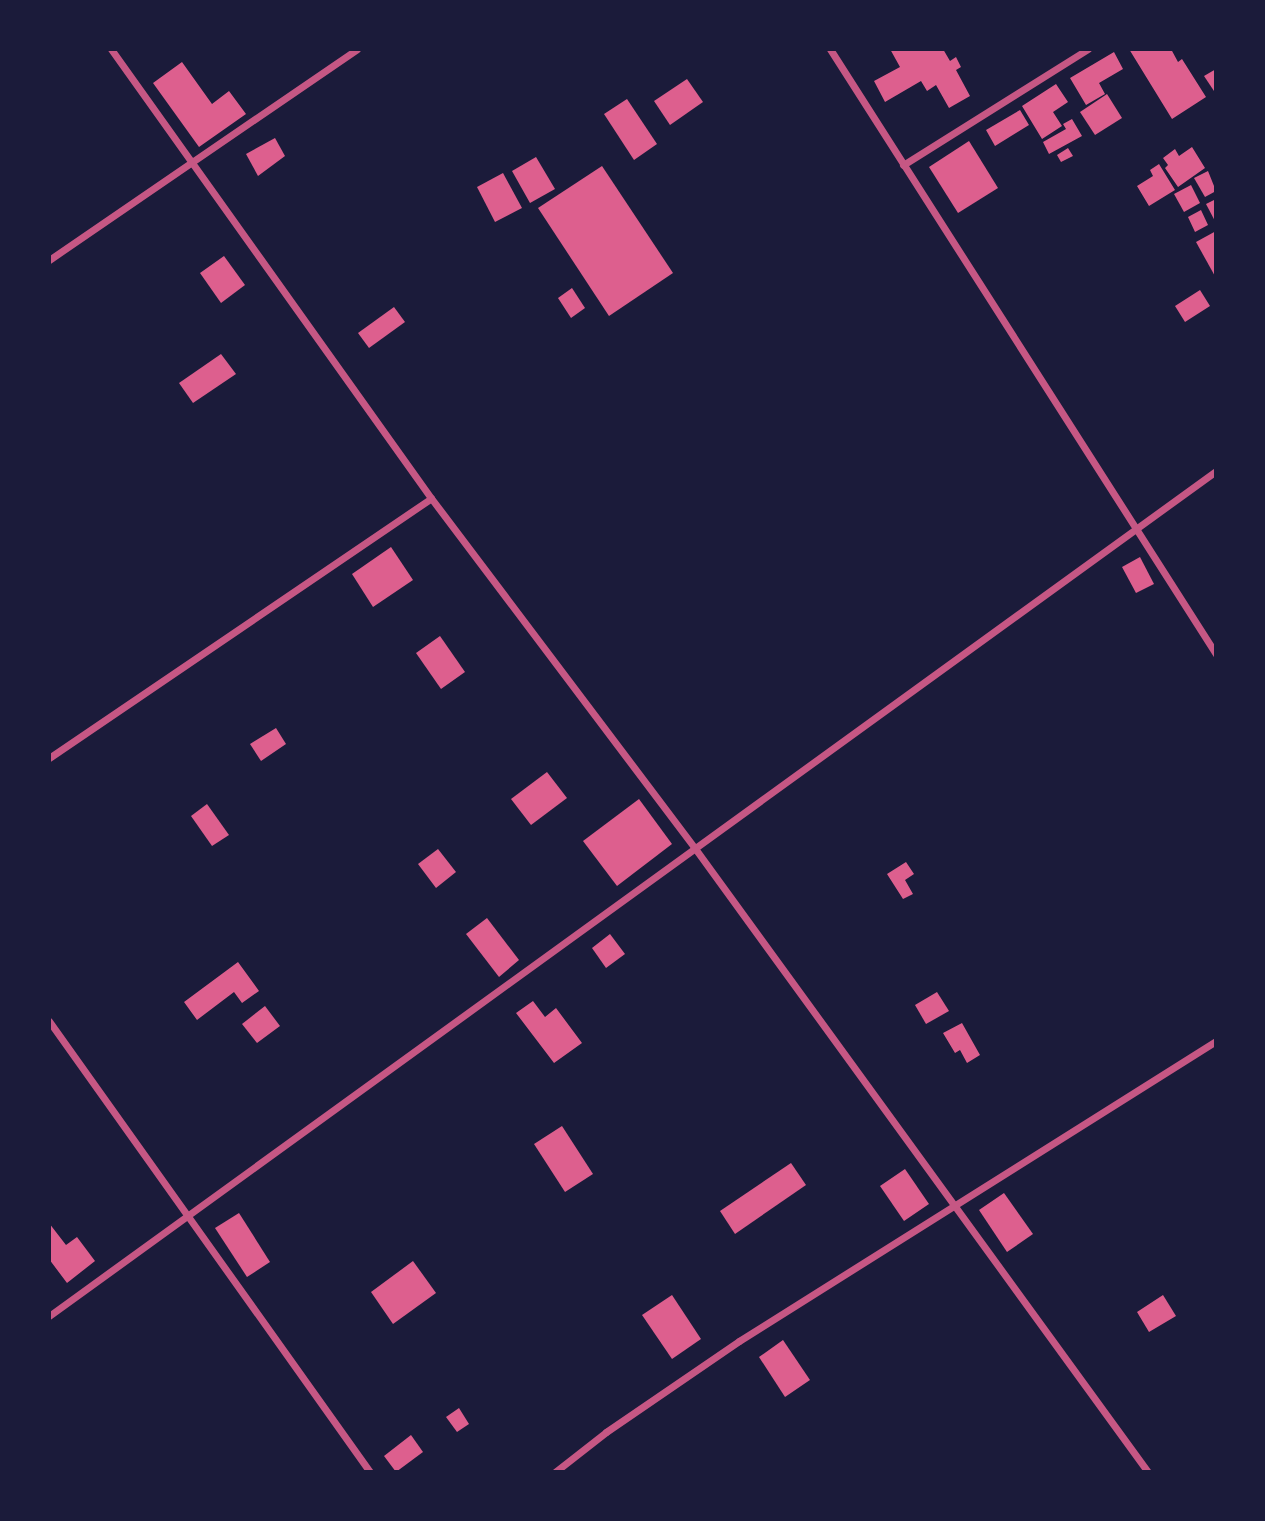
<!DOCTYPE html>
<html>
<head>
<meta charset="utf-8">
<style>
	body { margin:0 }
	#map { position:relative; width:1265px; height:1521px; overflow:hidden; background:#1b1b3a; font-family:Raleway,sans-serif }
	div>[style] { position:absolute }
	.building>* { inset:0; background:#dd5f8e }
	.minor>* { height:7px; margin:-3.5px; padding:0 3.5px; transform-origin:3.5px; border-radius:3.5px; background:#c65784 }
	span { translate:-50% -50%; white-space:nowrap; text-align:center; line-height:1.15; -webkit-text-stroke:5px #1b1b3a; paint-order:stroke }
	.frame { position:absolute; inset:0; border:51px solid #1b1b3a; pointer-events:none }
</style>
</head>
<body>
<div id="map">
	<div class="building">
		<i style="clip-path:polygon(890px 49px,943px 49px,950px 61px,956px 57px,961px 67px,956px 70px,970px 96px,949px 108px,936px 85px,927px 91px,921px 81px,885px 102px,874px 81px,900px 67px)"></i>
		<i style="clip-path:polygon(1129px 49px,1171px 49px,1178px 62px,1182px 59px,1206px 97px,1172px 119px)"></i>
		<i style="clip-path:polygon(1114px 52px,1123px 69px,1099px 83px,1105px 94px,1086px 105px,1070px 78px)"></i>
		<i style="clip-path:polygon(182px 62px,212px 104px,229px 91px,246px 114px,199px 147px,153px 83px)"></i>
		<i style="clip-path:polygon(1216px 69px,1216px 94px,1204px 76px)"></i>
		<i style="clip-path:polygon(687px 79px,703px 102px,670px 125px,654px 101px)"></i>
		<i style="clip-path:polygon(1056px 84px,1068px 102px,1053px 112px,1062px 126px,1042px 139px,1022px 106px)"></i>
		<i style="clip-path:polygon(1107px 94px,1122px 118px,1095px 135px,1080px 112px)"></i>
		<i style="clip-path:polygon(627px 99px,657px 144px,634px 160px,604px 114px)"></i>
		<i style="clip-path:polygon(1020px 110px,1029px 125px,995px 146px,986px 130px)"></i>
		<i style="clip-path:polygon(1072px 119px,1082px 136px,1049px 154px,1043px 142px,1066px 129px,1063px 124px)"></i>
		<i style="clip-path:polygon(275px 138px,285px 156px,258px 176px,246px 154px)"></i>
		<i style="clip-path:polygon(969px 141px,998px 188px,958px 213px,929px 167px)"></i>
		<i style="clip-path:polygon(1192px 147px,1205px 168px,1178px 187px,1165px 168px,1168px 165px,1163px 158px,1175px 149px,1179px 156px)"></i>
		<i style="clip-path:polygon(1068px 148px,1073px 156px,1061px 162px,1057px 155px)"></i>
		<i style="clip-path:polygon(536px 157px,555px 189px,530px 203px,512px 171px)"></i>
		<i style="clip-path:polygon(1159px 164px,1175px 190px,1149px 206px,1137px 186px,1153px 176px,1150px 170px)"></i>
		<i style="clip-path:polygon(602px 166px,673px 273px,609px 316px,538px 208px)"></i>
		<i style="clip-path:polygon(1208px 171px,1216px 191px,1205px 197px,1194px 178px)"></i>
		<i style="clip-path:polygon(503px 173px,522px 208px,495px 222px,477px 187px)"></i>
		<i style="clip-path:polygon(1191px 185px,1200px 203px,1184px 212px,1174px 194px)"></i>
		<i style="clip-path:polygon(1216px 199px,1216px 223px,1206px 204px)"></i>
		<i style="clip-path:polygon(1201px 210px,1208px 225px,1195px 232px,1188px 217px)"></i>
		<i style="clip-path:polygon(1216px 231px,1216px 278px,1196px 242px)"></i>
		<i style="clip-path:polygon(224px 256px,245px 285px,221px 303px,200px 273px)"></i>
		<i style="clip-path:polygon(572px 288px,585px 308px,571px 318px,558px 298px)"></i>
		<i style="clip-path:polygon(1200px 290px,1210px 306px,1185px 322px,1175px 306px)"></i>
		<i style="clip-path:polygon(394px 307px,405px 322px,369px 348px,358px 333px)"></i>
		<i style="clip-path:polygon(221px 354px,236px 374px,193px 403px,179px 383px)"></i>
		<i style="clip-path:polygon(391px 547px,413px 580px,373px 607px,352px 574px)"></i>
		<i style="clip-path:polygon(1140px 557px,1154px 584px,1136px 593px,1122px 567px)"></i>
		<i style="clip-path:polygon(440px 636px,465px 672px,441px 689px,416px 653px)"></i>
		<i style="clip-path:polygon(276px 728px,286px 744px,261px 761px,250px 744px)"></i>
		<i style="clip-path:polygon(547px 772px,567px 798px,531px 825px,511px 799px)"></i>
		<i style="clip-path:polygon(639px 799px,672px 844px,617px 886px,583px 841px)"></i>
		<i style="clip-path:polygon(207px 804px,229px 835px,212px 846px,191px 816px)"></i>
		<i style="clip-path:polygon(438px 849px,456px 872px,436px 888px,418px 864px)"></i>
		<i style="clip-path:polygon(906px 862px,914px 874px,905px 880px,913px 894px,903px 899px,887px 874px)"></i>
		<i style="clip-path:polygon(487px 918px,519px 960px,499px 977px,466px 934px)"></i>
		<i style="clip-path:polygon(610px 934px,625px 954px,606px 968px,592px 948px)"></i>
		<i style="clip-path:polygon(238px 962px,259px 991px,242px 1003px,234px 992px,197px 1020px,184px 1002px)"></i>
		<i style="clip-path:polygon(937px 992px,949px 1011px,926px 1024px,915px 1005px)"></i>
		<i style="clip-path:polygon(533px 1001px,545px 1017px,556px 1008px,582px 1043px,554px 1063px,516px 1013px)"></i>
		<i style="clip-path:polygon(265px 1006px,280px 1026px,257px 1043px,242px 1024px)"></i>
		<i style="clip-path:polygon(962px 1023px,980px 1055px,967px 1063px,960px 1050px,955px 1053px,943px 1033px)"></i>
		<i style="clip-path:polygon(562px 1126px,593px 1174px,565px 1192px,534px 1144px)"></i>
		<i style="clip-path:polygon(791px 1163px,806px 1185px,735px 1234px,720px 1211px)"></i>
		<i style="clip-path:polygon(905px 1169px,929px 1204px,904px 1221px,880px 1186px)"></i>
		<i style="clip-path:polygon(1004px 1193px,1033px 1234px,1007px 1252px,979px 1210px)"></i>
		<i style="clip-path:polygon(239px 1213px,270px 1262px,247px 1277px,215px 1228px)"></i>
		<i style="clip-path:polygon(49px 1223px,66px 1245px,77px 1237px,95px 1261px,67px 1283px,49px 1259px)"></i>
		<i style="clip-path:polygon(413px 1261px,436px 1293px,393px 1324px,371px 1292px)"></i>
		<i style="clip-path:polygon(672px 1295px,701px 1339px,672px 1359px,642px 1315px)"></i>
		<i style="clip-path:polygon(1163px 1295px,1176px 1316px,1149px 1332px,1137px 1312px)"></i>
		<i style="clip-path:polygon(783px 1340px,810px 1380px,785px 1397px,759px 1357px)"></i>
		<i style="clip-path:polygon(459px 1408px,469px 1424px,457px 1432px,446px 1417px)"></i>
		<i style="clip-path:polygon(411px 1435px,423px 1452px,396px 1472px,384px 1456px)"></i>
	</div>
	<div class="minor">
		<i style="left:111px;top:49px;width:551px;rotate:54.52deg"></i>
		<i style="left:431px;top:498px;width:437px;rotate:53deg"></i>
		<i style="left:694px;top:847px;width:772px;rotate:54.01deg"></i>
		<i style="left:830px;top:49px;width:718px;rotate:57.46deg"></i>
		<i style="left:903px;top:165px;width:218px;rotate:-32.1deg"></i>
		<i style="left:49px;top:260px;width:373px;rotate:-34.4deg"></i>
		<i style="left:49px;top:758px;width:462px;rotate:-34.2deg"></i>
		<i style="left:49px;top:1021px;width:554px;rotate:54.56deg"></i>
		<i style="left:49px;top:1316px;width:1441px;rotate:-35.91deg"></i>
		<i style="left:555px;top:1472px;width:65px;rotate:-38.1deg"></i>
		<i style="left:606px;top:1432px;width:161px;rotate:-34.4deg"></i>
		<i style="left:739px;top:1341px;width:563px;rotate:-32.17deg"></i>
	</div>
	<div class="frame"></div>
</div>
</body>
</html>
